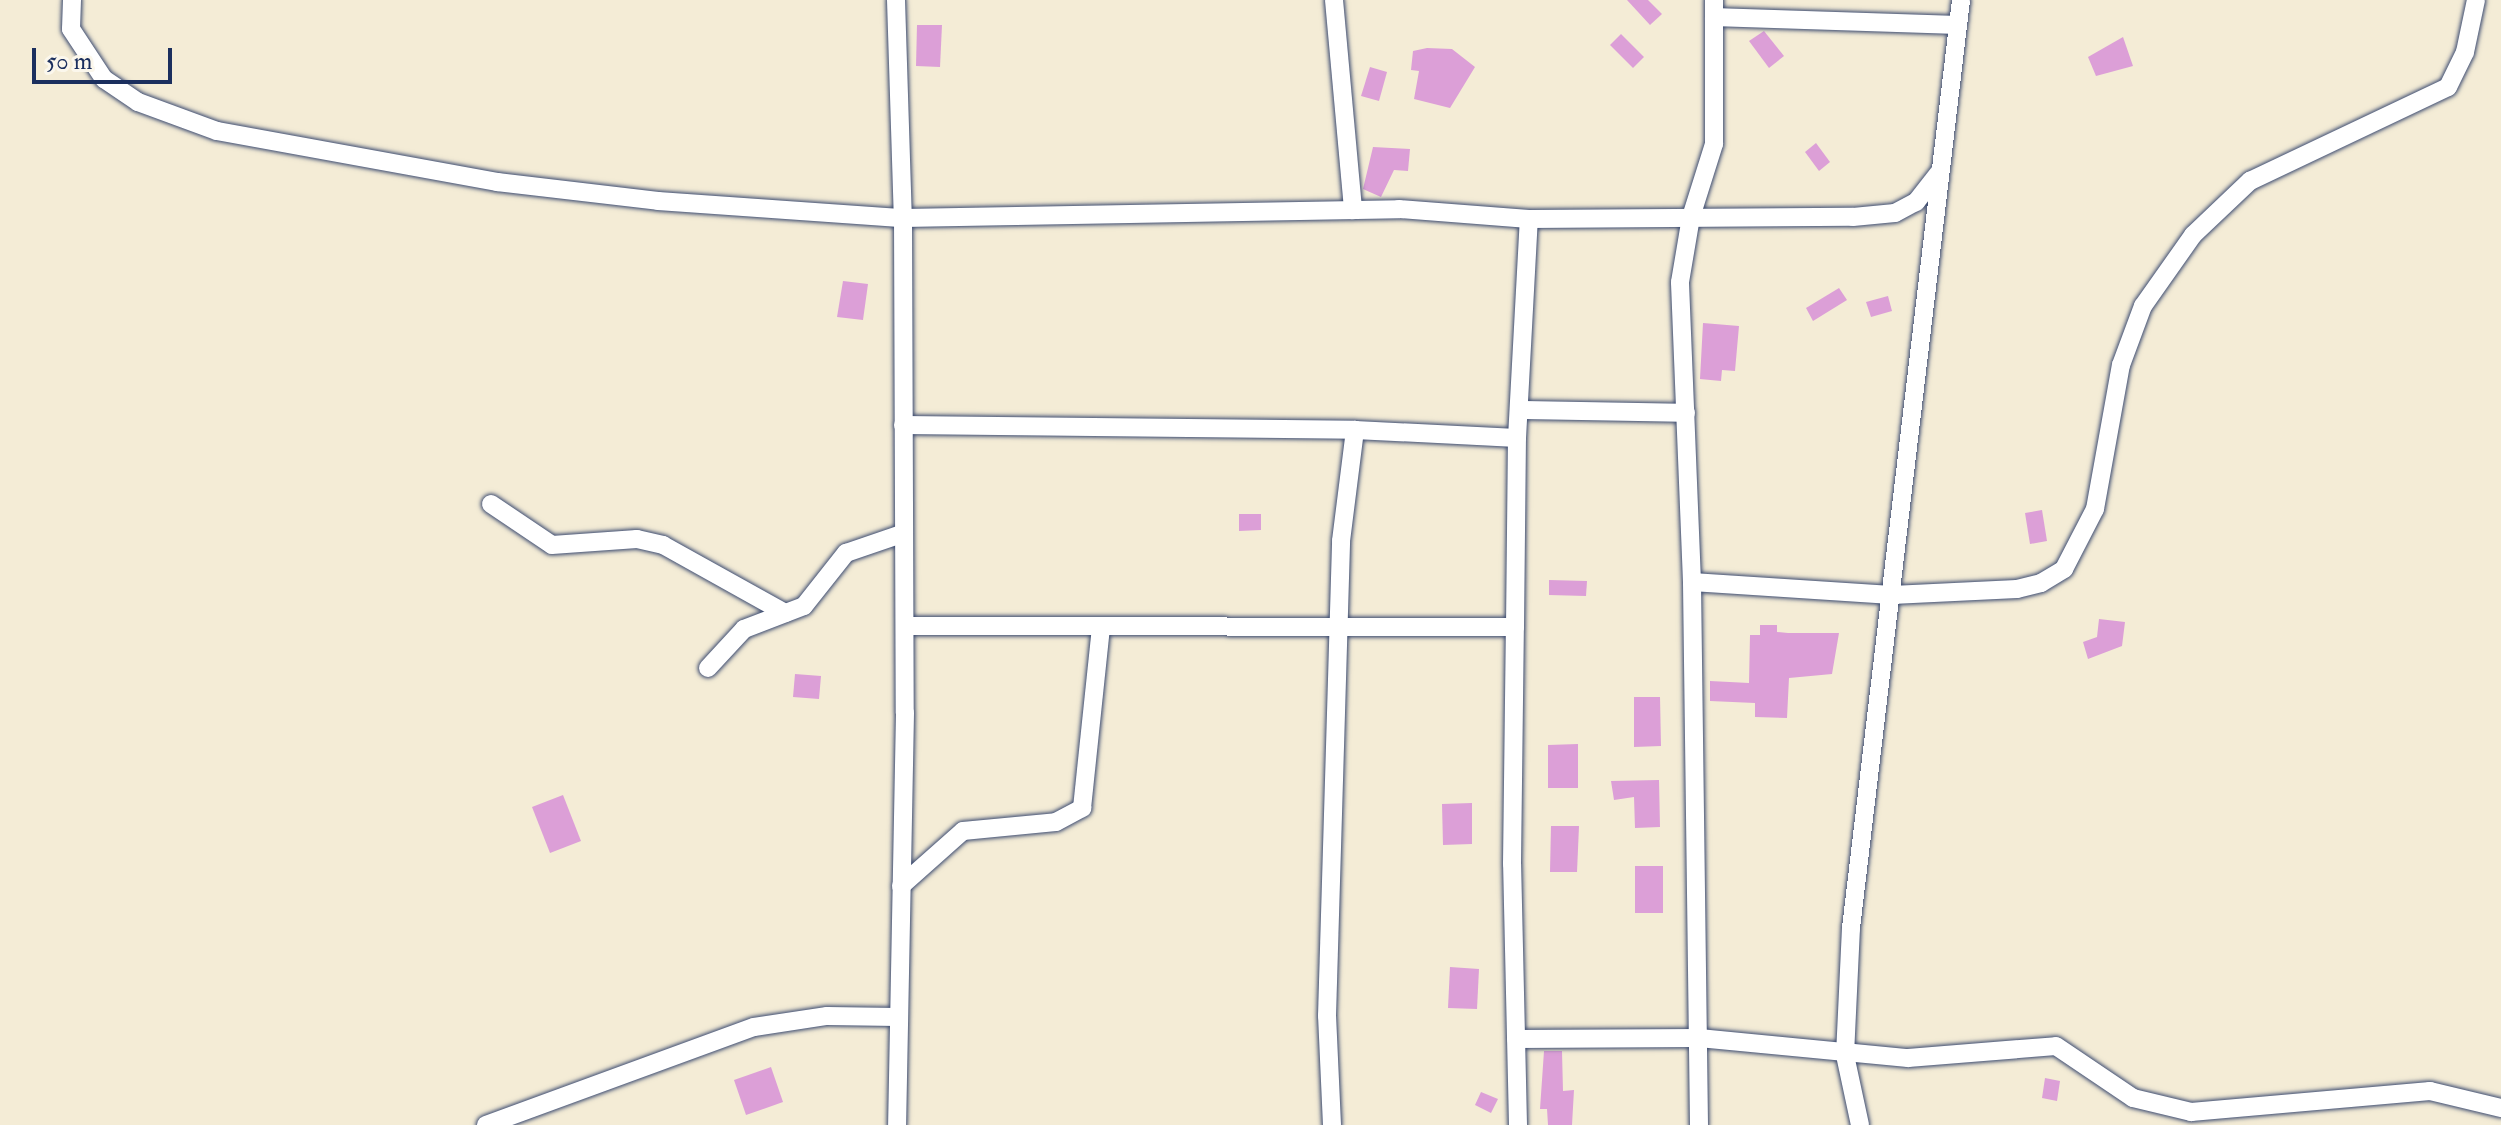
<!DOCTYPE html>
<html>
<head>
<meta charset="utf-8">
<style>
	body { margin:0 }
	#map { position:relative; width:2501px; height:1125px; overflow:hidden; background:#f4ecd6; font-family:"IM FELL Double Pica",serif }
	div>[style] { position:absolute }
	.building>* { inset:0; background:#dc9fd7 }
	.roads { filter:drop-shadow(0 0 2px #3c4b70) drop-shadow(0 0 2px #3c4b70) }
	.street>* { height:18px; margin:-9px; padding:0 9px; transform-origin:9px; border-radius:9px; background:#fff }
	span { translate:-50% -50%; white-space:nowrap; text-align:center; line-height:1.15; -webkit-text-stroke:6px #fbf7ec; paint-order:stroke }
	.scale { position:absolute; left:32px; top:48px; width:140px; height:36px; box-sizing:border-box; border:4px solid #1b2f5e; border-top:0; padding-left:10px; font-size:24px; line-height:28px; white-space:nowrap; color:#1b2f5e; -webkit-text-stroke:6px #fbf7ec; paint-order:stroke }
</style>
</head>
<body>
<div id="map">
	<div class="building">
		<i style="clip-path:polygon(1627px 0,1648px 0,1662px 14px,1650px 25px)"></i>
		<i style="clip-path:polygon(917px 25px,942px 25px,940px 67px,916px 66px)"></i>
		<i style="clip-path:polygon(1764px 31px,1784px 56px,1769px 68px,1749px 41px)"></i>
		<i style="clip-path:polygon(1621px 34px,1644px 57px,1633px 68px,1610px 45px)"></i>
		<i style="clip-path:polygon(2123px 37px,2133px 66px,2096px 76px,2088px 57px)"></i>
		<i style="clip-path:polygon(1427px 48px,1452px 49px,1475px 67px,1450px 108px,1414px 99px,1419px 71px,1411px 70px,1413px 51px)"></i>
		<i style="clip-path:polygon(1370px 67px,1387px 72px,1379px 101px,1361px 96px)"></i>
		<i style="clip-path:polygon(1816px 143px,1830px 162px,1819px 171px,1805px 152px)"></i>
		<i style="clip-path:polygon(1373px 147px,1410px 149px,1408px 171px,1394px 170px,1381px 197px,1363px 189px)"></i>
		<i style="clip-path:polygon(843px 281px,868px 284px,863px 320px,837px 317px)"></i>
		<i style="clip-path:polygon(1839px 288px,1847px 300px,1813px 321px,1806px 308px)"></i>
		<i style="clip-path:polygon(1888px 296px,1892px 311px,1871px 317px,1866px 302px)"></i>
		<i style="clip-path:polygon(1703px 323px,1739px 326px,1735px 371px,1722px 370px,1721px 381px,1700px 379px)"></i>
		<i style="clip-path:polygon(2042px 510px,2047px 541px,2030px 544px,2025px 513px)"></i>
		<i style="clip-path:polygon(1239px 514px,1261px 514px,1261px 530px,1239px 531px)"></i>
		<i style="clip-path:polygon(1549px 580px,1587px 581px,1586px 596px,1549px 595px)"></i>
		<i style="clip-path:polygon(2099px 619px,2125px 622px,2122px 646px,2088px 659px,2083px 642px,2097px 637px)"></i>
		<i style="clip-path:polygon(1760px 625px,1777px 625px,1777px 632px,1788px 633px,1839px 633px,1832px 674px,1789px 678px,1787px 718px,1755px 717px,1755px 703px,1710px 701px,1710px 681px,1749px 683px,1750px 635px,1760px 635px)"></i>
		<i style="clip-path:polygon(795px 674px,821px 676px,819px 699px,793px 697px)"></i>
		<i style="clip-path:polygon(1634px 697px,1660px 697px,1661px 746px,1634px 747px)"></i>
		<i style="clip-path:polygon(1578px 744px,1578px 788px,1548px 788px,1548px 745px)"></i>
		<i style="clip-path:polygon(1659px 780px,1660px 827px,1635px 828px,1634px 797px,1614px 800px,1611px 781px)"></i>
		<i style="clip-path:polygon(563px 795px,581px 841px,550px 853px,532px 807px)"></i>
		<i style="clip-path:polygon(1472px 803px,1472px 844px,1443px 845px,1442px 804px)"></i>
		<i style="clip-path:polygon(1551px 826px,1579px 826px,1577px 872px,1550px 872px)"></i>
		<i style="clip-path:polygon(1635px 866px,1663px 866px,1663px 913px,1635px 913px)"></i>
		<i style="clip-path:polygon(1450px 967px,1479px 969px,1477px 1009px,1448px 1008px)"></i>
		<i style="clip-path:polygon(1544px 1051px,1562px 1051px,1563px 1091px,1574px 1090px,1572px 1125px,1548px 1125px,1547px 1109px,1540px 1109px)"></i>
		<i style="clip-path:polygon(771px 1067px,783px 1102px,746px 1115px,734px 1080px)"></i>
		<i style="clip-path:polygon(2045px 1078px,2060px 1081px,2057px 1101px,2042px 1098px)"></i>
		<i style="clip-path:polygon(1481px 1092px,1498px 1099px,1491px 1113px,1475px 1105px)"></i>
	</div>
	<div class="roads">
		<div class="street">
			<i style="left:72px;top:0;width:29px;rotate:92deg"></i>
			<i style="left:71px;top:29px;width:60px;rotate:56.6deg"></i>
			<i style="left:104px;top:79px;width:41px;rotate:34.1deg"></i>
			<i style="left:138px;top:102px;width:84px;rotate:20.2deg"></i>
			<i style="left:217px;top:131px;width:285px;rotate:10.3deg"></i>
			<i style="left:497px;top:182px;width:162px;rotate:6.7deg"></i>
			<i style="left:658px;top:201px;width:246px;rotate:4deg"></i>
			<i style="left:903px;top:218px;width:496px;rotate:-1deg"></i>
			<i style="left:1399px;top:209px;width:130px;rotate:4.4deg"></i>
			<i style="left:1529px;top:219px;width:324px;rotate:-0.4deg"></i>
			<i style="left:1853px;top:217px;width:42px;rotate:-5.4deg"></i>
			<i style="left:1895px;top:213px;width:24px;rotate:-28deg"></i>
			<i style="left:1916px;top:202px;width:36px;rotate:-52deg"></i>
			<i style="left:896px;top:0;width:218px;rotate:88.2deg"></i>
			<i style="left:903px;top:218px;width:495px;rotate:89.8deg"></i>
			<i style="left:905px;top:713px;width:412px;rotate:91.1deg"></i>
			<i style="left:1334px;top:0;width:211px;rotate:84.8deg"></i>
			<i style="left:1714px;top:17px;width:243px;rotate:1.9deg"></i>
			<i style="left:1519px;top:410px;width:167px;rotate:1deg"></i>
			<i style="left:903px;top:425px;width:452px;rotate:0.6deg"></i>
			<i style="left:1355px;top:430px;width:162px;rotate:2.8deg"></i>
			<i style="left:491px;top:504px;width:73px;rotate:33.9deg"></i>
			<i style="left:552px;top:545px;width:85px;rotate:-4deg"></i>
			<i style="left:637px;top:539px;width:27px;rotate:13deg"></i>
			<i style="left:663px;top:545px;width:140px;rotate:29.1deg"></i>
			<i style="left:1692px;top:582px;width:200px;rotate:3.7deg"></i>
			<i style="left:1892px;top:595px;width:125px;rotate:-2.7deg"></i>
			<i style="left:2017px;top:589px;width:25px;rotate:-14deg"></i>
			<i style="left:2041px;top:583px;width:27px;rotate:-31deg"></i>
			<i style="left:2064px;top:569px;width:68px;rotate:-62.7deg"></i>
			<i style="left:2095px;top:509px;width:146px;rotate:-79.8deg"></i>
			<i style="left:2121px;top:365px;width:63px;rotate:-69.6deg"></i>
			<i style="left:2143px;top:306px;width:87px;rotate:-54.8deg"></i>
			<i style="left:2193px;top:235px;width:79px;rotate:-43.5deg"></i>
			<i style="left:2250px;top:181px;width:219px;rotate:-25.4deg"></i>
			<i style="left:2448px;top:87px;width:39px;rotate:-64deg"></i>
			<i style="left:2465px;top:52px;width:53px;rotate:-78.1deg"></i>
			<i style="left:905px;top:626px;width:610px;rotate:0.09deg"></i>
			<i style="left:708px;top:668px;width:53px;rotate:-47.3deg"></i>
			<i style="left:744px;top:629px;width:64px;rotate:-21deg"></i>
			<i style="left:804px;top:606px;width:68px;rotate:-51.6deg"></i>
			<i style="left:846px;top:553px;width:61px;rotate:-19deg"></i>
			<i style="left:901px;top:886px;width:83px;rotate:-41.6deg"></i>
			<i style="left:963px;top:831px;width:93px;rotate:-5.5deg"></i>
			<i style="left:1056px;top:822px;width:30px;rotate:-28deg"></i>
			<i style="left:1082px;top:808px;width:182px;rotate:-84deg"></i>
			<i style="left:1516px;top:1039px;width:183px;rotate:-0.3deg"></i>
			<i style="left:1699px;top:1038px;width:210px;rotate:5.5deg"></i>
			<i style="left:1908px;top:1058px;width:148px;rotate:-4.6deg"></i>
			<i style="left:2056px;top:1046px;width:93px;rotate:34deg"></i>
			<i style="left:2133px;top:1098px;width:60px;rotate:13.6deg"></i>
			<i style="left:2191px;top:1112px;width:240px;rotate:-5deg"></i>
			<i style="left:2430px;top:1091px;width:73px;rotate:13.5deg"></i>
			<i style="left:486px;top:1125px;width:285px;rotate:-20.1deg"></i>
			<i style="left:754px;top:1027px;width:74px;rotate:-8.6deg"></i>
			<i style="left:827px;top:1016px;width:70px;rotate:0.8deg"></i>
			<i style="left:1332px;top:1125px;width:109px;rotate:-92.6deg"></i>
			<i style="left:1327px;top:1016px;width:475px;rotate:-88.3deg"></i>
			<i style="left:1341px;top:541px;width:112px;rotate:-82.8deg"></i>
			<i style="left:1518px;top:1125px;width:261px;rotate:-91.3deg"></i>
			<i style="left:1512px;top:864px;width:237px;rotate:-89.3deg"></i>
			<i style="left:1515px;top:627px;width:189px;rotate:-89.4deg"></i>
			<i style="left:1517px;top:438px;width:219px;rotate:-86.9deg"></i>
			<i style="left:1699px;top:1125px;width:543px;rotate:-90.74deg"></i>
			<i style="left:1692px;top:582px;width:300px;rotate:-92.3deg"></i>
			<i style="left:1680px;top:282px;width:66px;rotate:-80.4deg"></i>
			<i style="left:1691px;top:217px;width:77px;rotate:-72.5deg"></i>
			<i style="left:1714px;top:144px;width:144px;rotate:-90deg"></i>
			<i style="left:1860px;top:1125px;width:72px;rotate:-102.1deg"></i>
			<i style="left:1845px;top:1055px;width:127px;rotate:-87.3deg"></i>
			<i style="left:1851px;top:928px;width:934px;rotate:-83.24deg"></i>
		</div>
	</div>
	<div class="scale">50 m</div>
</div>
</body>
</html>
